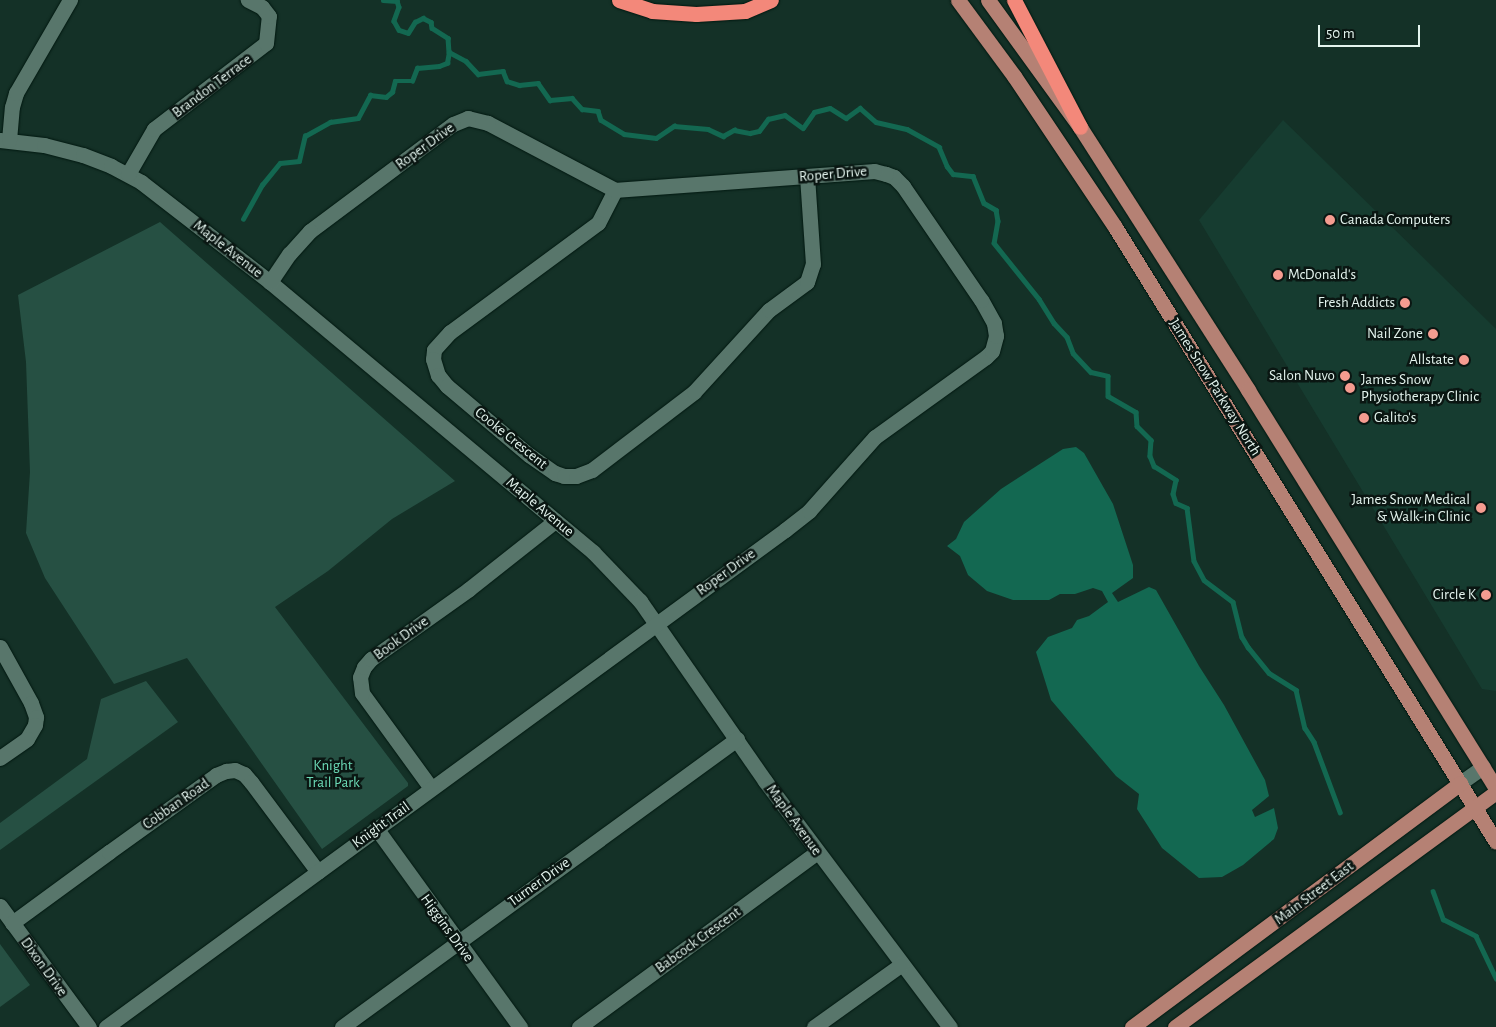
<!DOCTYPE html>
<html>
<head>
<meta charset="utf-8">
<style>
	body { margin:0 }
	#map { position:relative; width:1496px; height:1027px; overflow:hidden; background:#143127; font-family:"Alegreya Sans",sans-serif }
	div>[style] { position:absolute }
	.built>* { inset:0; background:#163c30 }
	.green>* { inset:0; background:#265043 }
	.water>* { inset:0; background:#136851 }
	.stream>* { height:4.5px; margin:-2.25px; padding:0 2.25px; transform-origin:2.25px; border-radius:2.25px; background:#136851 }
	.roads { filter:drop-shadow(0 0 1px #001810) drop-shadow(0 0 1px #001810) }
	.minor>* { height:15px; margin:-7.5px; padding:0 7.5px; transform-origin:7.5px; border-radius:7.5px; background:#58766b }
	.major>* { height:15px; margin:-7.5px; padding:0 7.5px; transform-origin:7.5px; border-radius:7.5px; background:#b58174 }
	.highway>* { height:15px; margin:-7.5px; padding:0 7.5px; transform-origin:7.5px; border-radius:7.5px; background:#f3887a }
	.dots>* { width:14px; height:14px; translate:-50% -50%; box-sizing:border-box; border:2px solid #0a1612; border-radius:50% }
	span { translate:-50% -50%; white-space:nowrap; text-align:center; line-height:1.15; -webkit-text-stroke:5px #0a1612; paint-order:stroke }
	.street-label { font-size:15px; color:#e4f4ee }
	.poi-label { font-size:15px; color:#e4f4ee }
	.left { translate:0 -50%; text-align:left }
	.right { translate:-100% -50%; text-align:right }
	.park-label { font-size:15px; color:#6cdbb7 }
	.scale { position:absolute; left:1318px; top:25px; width:102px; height:22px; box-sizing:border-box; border:2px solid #e4f4ee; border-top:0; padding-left:6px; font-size:15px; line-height:18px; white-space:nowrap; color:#e4f4ee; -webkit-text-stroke:4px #0a1612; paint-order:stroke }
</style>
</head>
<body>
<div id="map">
	<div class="built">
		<i style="clip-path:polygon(1283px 120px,1496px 329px,1496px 691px,1482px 689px,1199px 220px)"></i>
	</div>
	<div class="green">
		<i style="clip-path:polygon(160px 222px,455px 481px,392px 519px,328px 571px,275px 607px,408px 783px,408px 786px,322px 849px,187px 658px,114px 684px,45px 578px,26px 533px,30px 472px,26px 362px,18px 295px)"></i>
		<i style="clip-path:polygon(146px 681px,178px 722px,0 850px,0 823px,87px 759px,101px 699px)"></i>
		<i style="clip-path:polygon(0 944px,30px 985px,0 1007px)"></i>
	</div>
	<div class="water">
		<i style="clip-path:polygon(1076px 447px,1084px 453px,1113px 504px,1133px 565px,1133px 578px,1112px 593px,1118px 602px,1149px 587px,1156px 590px,1199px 666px,1224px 705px,1265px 780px,1269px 796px,1252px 810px,1255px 817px,1274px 808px,1278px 828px,1274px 839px,1243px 865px,1222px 877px,1199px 878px,1162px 848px,1137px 809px,1139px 794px,1116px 776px,1051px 700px,1036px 652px,1048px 637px,1072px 628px,1077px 620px,1089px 616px,1108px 602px,1102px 591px,1093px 588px,1075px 594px,1060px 594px,1049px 600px,1013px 600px,987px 591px,968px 575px,960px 556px,947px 546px,956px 539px,964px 522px,1001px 489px,1063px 449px)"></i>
	</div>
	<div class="stream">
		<i style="left:383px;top:0;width:14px;rotate:4deg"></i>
		<i style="left:397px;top:1px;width:6px;rotate:72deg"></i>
		<i style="left:399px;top:7px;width:15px;rotate:110deg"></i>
		<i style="left:394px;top:21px;width:10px;rotate:61deg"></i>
		<i style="left:399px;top:30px;width:9px;rotate:18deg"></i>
		<i style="left:408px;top:33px;width:13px;rotate:-58deg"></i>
		<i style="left:415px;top:22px;width:9px;rotate:-27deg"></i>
		<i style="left:423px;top:18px;width:9px;rotate:27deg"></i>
		<i style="left:431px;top:22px;width:6px;rotate:81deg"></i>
		<i style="left:432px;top:28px;width:19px;rotate:32deg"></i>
		<i style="left:448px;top:38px;width:14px;rotate:86deg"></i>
		<i style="left:449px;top:52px;width:19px;rotate:28deg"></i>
		<i style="left:466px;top:61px;width:18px;rotate:47deg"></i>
		<i style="left:478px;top:74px;width:25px;rotate:-7deg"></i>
		<i style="left:503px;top:71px;width:11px;rotate:68deg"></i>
		<i style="left:507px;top:81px;width:13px;rotate:18deg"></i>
		<i style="left:519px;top:85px;width:19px;rotate:-6deg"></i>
		<i style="left:538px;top:83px;width:21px;rotate:55deg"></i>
		<i style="left:550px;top:100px;width:22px;rotate:-5deg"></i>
		<i style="left:572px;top:98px;width:15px;rotate:48deg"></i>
		<i style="left:582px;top:109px;width:16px;rotate:7deg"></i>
		<i style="left:598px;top:111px;width:9px;rotate:72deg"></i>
		<i style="left:601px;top:120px;width:27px;rotate:31deg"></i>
		<i style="left:624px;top:134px;width:32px;rotate:7deg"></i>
		<i style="left:656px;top:138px;width:22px;rotate:-34deg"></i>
		<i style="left:674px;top:126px;width:34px;rotate:5deg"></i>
		<i style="left:708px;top:129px;width:17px;rotate:25deg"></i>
		<i style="left:723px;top:136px;width:13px;rotate:-29deg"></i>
		<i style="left:734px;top:130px;width:16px;rotate:11deg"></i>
		<i style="left:750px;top:133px;width:9px;rotate:-13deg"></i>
		<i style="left:759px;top:131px;width:15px;rotate:-53deg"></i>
		<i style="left:768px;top:119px;width:17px;rotate:-13deg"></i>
		<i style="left:785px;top:115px;width:22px;rotate:36deg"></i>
		<i style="left:803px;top:128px;width:19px;rotate:-55deg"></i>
		<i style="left:814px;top:112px;width:16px;rotate:-14deg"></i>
		<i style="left:830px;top:108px;width:19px;rotate:32deg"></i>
		<i style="left:846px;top:118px;width:17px;rotate:-36deg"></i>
		<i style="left:860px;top:108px;width:21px;rotate:41deg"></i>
		<i style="left:876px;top:122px;width:32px;rotate:13deg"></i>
		<i style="left:907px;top:129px;width:37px;rotate:29deg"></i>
		<i style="left:939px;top:147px;width:21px;rotate:67deg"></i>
		<i style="left:947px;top:166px;width:10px;rotate:53deg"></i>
		<i style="left:953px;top:174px;width:20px;rotate:6deg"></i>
		<i style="left:973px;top:176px;width:29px;rotate:68deg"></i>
		<i style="left:984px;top:203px;width:14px;rotate:30deg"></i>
		<i style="left:996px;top:210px;width:11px;rotate:80deg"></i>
		<i style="left:998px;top:221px;width:22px;rotate:100deg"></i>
		<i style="left:994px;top:243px;width:72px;rotate:51.2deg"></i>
		<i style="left:1039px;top:299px;width:28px;rotate:58deg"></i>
		<i style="left:1054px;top:323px;width:19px;rotate:47deg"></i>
		<i style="left:1067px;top:337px;width:17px;rotate:69deg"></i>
		<i style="left:1073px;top:353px;width:26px;rotate:47deg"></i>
		<i style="left:1091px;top:372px;width:17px;rotate:13deg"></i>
		<i style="left:1108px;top:376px;width:20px;rotate:90deg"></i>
		<i style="left:1108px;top:396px;width:32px;rotate:30deg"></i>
		<i style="left:1136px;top:412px;width:14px;rotate:86deg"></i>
		<i style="left:1137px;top:426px;width:20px;rotate:45deg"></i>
		<i style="left:1151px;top:440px;width:16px;rotate:94deg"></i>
		<i style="left:1150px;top:456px;width:11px;rotate:68deg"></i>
		<i style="left:1154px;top:466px;width:26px;rotate:32deg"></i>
		<i style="left:1176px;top:480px;width:14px;rotate:102deg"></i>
		<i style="left:1173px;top:494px;width:9px;rotate:72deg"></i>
		<i style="left:1176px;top:503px;width:12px;rotate:24deg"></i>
		<i style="left:1187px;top:508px;width:53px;rotate:82.5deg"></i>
		<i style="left:1194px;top:561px;width:21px;rotate:62deg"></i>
		<i style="left:1204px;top:580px;width:36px;rotate:37deg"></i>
		<i style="left:1233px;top:602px;width:36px;rotate:76deg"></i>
		<i style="left:1242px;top:637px;width:12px;rotate:59deg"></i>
		<i style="left:1248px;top:647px;width:33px;rotate:51deg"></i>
		<i style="left:1269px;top:673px;width:32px;rotate:32deg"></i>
		<i style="left:1296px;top:690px;width:39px;rotate:77deg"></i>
		<i style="left:1305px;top:728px;width:17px;rotate:57deg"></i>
		<i style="left:1314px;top:742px;width:75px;rotate:69.6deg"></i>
		<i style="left:243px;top:219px;width:39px;rotate:-61deg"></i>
		<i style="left:262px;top:185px;width:28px;rotate:-51deg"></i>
		<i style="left:280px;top:163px;width:19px;rotate:-6deg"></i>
		<i style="left:299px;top:161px;width:26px;rotate:-77deg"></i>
		<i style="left:305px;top:136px;width:29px;rotate:-29deg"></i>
		<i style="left:330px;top:122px;width:28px;rotate:-8deg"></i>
		<i style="left:358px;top:118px;width:26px;rotate:-62deg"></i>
		<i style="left:370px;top:95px;width:16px;rotate:7deg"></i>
		<i style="left:386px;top:97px;width:8px;rotate:-40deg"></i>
		<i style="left:392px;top:92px;width:11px;rotate:-75deg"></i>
		<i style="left:395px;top:81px;width:17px"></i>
		<i style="left:412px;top:81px;width:14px;rotate:-69deg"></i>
		<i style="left:417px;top:68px;width:22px;rotate:-5deg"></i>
		<i style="left:439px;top:66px;width:9px;rotate:-21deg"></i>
		<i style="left:447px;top:63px;width:11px;rotate:-80deg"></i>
		<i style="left:1433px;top:891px;width:30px;rotate:70deg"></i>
		<i style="left:1443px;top:919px;width:37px;rotate:27deg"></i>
		<i style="left:1476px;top:936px;width:47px;rotate:64.5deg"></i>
	</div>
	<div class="roads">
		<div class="minor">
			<i style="left:0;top:140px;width:44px;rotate:6.5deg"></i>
			<i style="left:44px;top:145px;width:40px;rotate:14.4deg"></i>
			<i style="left:83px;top:155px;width:30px;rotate:21deg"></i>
			<i style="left:111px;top:166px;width:34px;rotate:28deg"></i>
			<i style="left:141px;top:182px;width:163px;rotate:37.8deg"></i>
			<i style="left:270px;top:282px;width:421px;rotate:39.9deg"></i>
			<i style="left:593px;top:552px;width:68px;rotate:46.2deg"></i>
			<i style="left:640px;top:601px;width:219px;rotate:55.2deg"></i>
			<i style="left:765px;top:781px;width:308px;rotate:53.1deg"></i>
			<i style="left:9px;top:140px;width:33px;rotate:-85deg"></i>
			<i style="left:12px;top:107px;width:15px;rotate:-74deg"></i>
			<i style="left:16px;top:93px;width:108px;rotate:-59.9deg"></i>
			<i style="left:128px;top:174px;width:52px;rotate:-60deg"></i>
			<i style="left:154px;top:129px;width:141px;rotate:-37.5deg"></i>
			<i style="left:266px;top:43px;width:27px;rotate:-84deg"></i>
			<i style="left:269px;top:16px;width:11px;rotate:-128deg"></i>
			<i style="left:262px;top:7px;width:16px;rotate:-153deg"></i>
			<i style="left:615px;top:190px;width:37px;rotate:117deg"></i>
			<i style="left:598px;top:223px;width:184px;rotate:143.6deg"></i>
			<i style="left:450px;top:332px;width:24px;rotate:132deg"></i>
			<i style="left:434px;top:350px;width:9px;rotate:96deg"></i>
			<i style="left:433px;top:359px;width:17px;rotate:73deg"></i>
			<i style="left:438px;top:375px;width:14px;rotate:51deg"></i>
			<i style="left:447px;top:386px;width:107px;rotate:40.1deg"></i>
			<i style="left:529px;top:455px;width:32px;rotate:35deg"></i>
			<i style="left:555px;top:473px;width:9px;rotate:18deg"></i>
			<i style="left:564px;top:476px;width:12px"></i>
			<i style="left:576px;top:476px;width:17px;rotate:-21deg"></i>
			<i style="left:592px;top:470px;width:128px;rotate:-37.4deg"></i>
			<i style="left:694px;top:392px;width:111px;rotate:-47.6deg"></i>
			<i style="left:769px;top:310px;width:47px;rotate:-36.4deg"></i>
			<i style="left:807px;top:282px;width:19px;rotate:-72deg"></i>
			<i style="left:813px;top:264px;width:87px;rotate:-93.9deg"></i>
			<i style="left:0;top:647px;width:64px;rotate:61deg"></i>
			<i style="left:31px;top:703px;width:15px;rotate:70deg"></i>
			<i style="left:36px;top:717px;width:8px;rotate:97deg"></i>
			<i style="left:35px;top:725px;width:16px;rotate:120deg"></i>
			<i style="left:27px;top:739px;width:33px;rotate:145deg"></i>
			<i style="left:1460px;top:783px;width:28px;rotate:-35deg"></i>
			<i style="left:431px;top:788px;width:117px;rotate:-126deg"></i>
			<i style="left:362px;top:693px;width:16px;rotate:-97deg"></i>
			<i style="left:360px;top:677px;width:11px;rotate:-68deg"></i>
			<i style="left:364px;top:667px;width:11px;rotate:-49deg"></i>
			<i style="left:371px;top:659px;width:120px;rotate:-35.5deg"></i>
			<i style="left:469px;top:589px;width:110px;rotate:-38.3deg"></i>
			<i style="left:376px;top:828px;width:246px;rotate:54.1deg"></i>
			<i style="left:0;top:906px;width:150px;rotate:53.7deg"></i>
			<i style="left:12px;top:923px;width:120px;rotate:-36.2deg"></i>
			<i style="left:109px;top:852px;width:132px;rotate:-35.7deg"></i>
			<i style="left:216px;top:775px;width:11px;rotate:-22deg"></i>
			<i style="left:226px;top:771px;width:9px;rotate:-6deg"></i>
			<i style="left:235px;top:770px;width:10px;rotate:24deg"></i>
			<i style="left:244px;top:774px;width:11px;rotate:49deg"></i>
			<i style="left:251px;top:782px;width:112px;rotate:53.3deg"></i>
			<i style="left:106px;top:1027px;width:841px;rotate:-36.2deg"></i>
			<i style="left:785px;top:530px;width:31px;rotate:-38deg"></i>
			<i style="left:809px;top:511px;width:99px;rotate:-48.3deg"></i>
			<i style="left:875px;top:437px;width:137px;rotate:-35.8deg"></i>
			<i style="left:986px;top:357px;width:8px;rotate:-45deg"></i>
			<i style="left:992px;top:351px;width:16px;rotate:-75deg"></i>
			<i style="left:996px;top:336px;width:13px;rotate:-99deg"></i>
			<i style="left:994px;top:323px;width:26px;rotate:-119deg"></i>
			<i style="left:981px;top:300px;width:138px;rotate:-124.4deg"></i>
			<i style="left:903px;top:186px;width:13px;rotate:-135deg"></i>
			<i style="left:894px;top:177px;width:9px;rotate:-159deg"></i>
			<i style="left:886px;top:174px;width:12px;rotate:-166deg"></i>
			<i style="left:874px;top:171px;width:260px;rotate:175.8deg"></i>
			<i style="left:615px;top:190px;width:144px;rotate:-152.2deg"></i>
			<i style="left:488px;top:123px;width:21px;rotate:-166deg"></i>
			<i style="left:468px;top:118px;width:16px;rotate:158deg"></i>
			<i style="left:453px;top:124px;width:179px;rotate:143.2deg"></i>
			<i style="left:310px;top:231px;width:31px;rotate:132deg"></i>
			<i style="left:289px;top:254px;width:34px;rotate:124deg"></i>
			<i style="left:342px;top:1027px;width:489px;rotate:-36.1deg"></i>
			<i style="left:579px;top:1027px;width:295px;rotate:-36.3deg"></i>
			<i style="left:814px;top:1027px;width:108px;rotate:-35.6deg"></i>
		</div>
		<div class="major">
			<i style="left:958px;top:0;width:94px;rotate:53.6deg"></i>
			<i style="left:1014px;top:76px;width:182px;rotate:56.2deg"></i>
			<i style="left:1115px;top:227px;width:723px;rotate:58.22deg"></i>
			<i style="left:988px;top:0;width:157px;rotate:54.1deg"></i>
			<i style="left:1080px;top:127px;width:312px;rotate:57.4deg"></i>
			<i style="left:1248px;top:390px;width:469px;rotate:58.1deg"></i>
			<i style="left:1132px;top:1027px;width:409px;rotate:-36.6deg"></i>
			<i style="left:1175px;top:1027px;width:398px;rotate:-36.2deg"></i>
		</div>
		<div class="highway">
			<i style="left:619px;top:0;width:35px;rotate:18deg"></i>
			<i style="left:652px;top:11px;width:44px;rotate:3.9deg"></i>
			<i style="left:696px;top:14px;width:49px;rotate:-3.5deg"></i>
			<i style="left:745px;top:11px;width:28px;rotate:-23deg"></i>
			<i style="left:1014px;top:0;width:143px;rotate:62.5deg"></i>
		</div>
	</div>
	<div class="dots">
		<i style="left:1330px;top:220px;background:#f59c90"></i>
		<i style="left:1278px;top:275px;background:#f59c90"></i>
		<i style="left:1405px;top:303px;background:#f59c90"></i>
		<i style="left:1433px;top:334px;background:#f59c90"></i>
		<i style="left:1464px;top:360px;background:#f59c90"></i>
		<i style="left:1345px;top:376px;background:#f59c90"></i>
		<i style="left:1350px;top:388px;background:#f59c90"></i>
		<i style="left:1364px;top:418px;background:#f59c90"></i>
		<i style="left:1481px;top:508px;background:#f59c90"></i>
		<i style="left:1486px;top:595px;background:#f59c90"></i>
	</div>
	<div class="street-label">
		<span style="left:212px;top:86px;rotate:-37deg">Brandon Terrace</span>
		<span style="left:425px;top:146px;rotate:-36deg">Roper Drive</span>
		<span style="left:833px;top:174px;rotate:-5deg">Roper Drive</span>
		<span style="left:228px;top:249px;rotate:38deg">Maple Avenue</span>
		<span style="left:1215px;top:387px;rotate:58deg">James Snow Parkway North</span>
		<span style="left:511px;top:438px;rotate:39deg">Cooke Crescent</span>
		<span style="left:540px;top:507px;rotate:40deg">Maple Avenue</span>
		<span style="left:726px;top:572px;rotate:-36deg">Roper Drive</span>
		<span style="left:401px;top:638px;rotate:-36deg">Book Drive</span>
		<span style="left:176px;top:804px;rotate:-35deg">Cobban Road</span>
		<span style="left:794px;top:820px;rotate:54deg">Maple Avenue</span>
		<span style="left:381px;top:825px;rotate:-36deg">Knight Trail</span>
		<span style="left:539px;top:882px;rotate:-36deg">Turner Drive</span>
		<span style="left:1314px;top:893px;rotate:-37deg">Main Street East</span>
		<span style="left:447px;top:928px;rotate:54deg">Higgins Drive</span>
		<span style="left:698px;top:940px;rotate:-36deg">Babcock Crescent</span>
		<span style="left:44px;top:967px;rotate:54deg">Dixon Drive</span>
	</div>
	<div class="poi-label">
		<span class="left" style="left:1340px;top:220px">Canada Computers</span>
		<span class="left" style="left:1288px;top:275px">McDonald's</span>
		<span class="right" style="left:1395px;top:303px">Fresh Addicts</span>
		<span class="right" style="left:1423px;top:334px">Nail Zone</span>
		<span class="right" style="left:1454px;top:360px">Allstate</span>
		<span class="right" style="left:1335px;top:376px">Salon Nuvo</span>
		<span class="left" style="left:1361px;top:388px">James Snow<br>Physiotherapy Clinic</span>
		<span class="left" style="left:1374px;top:418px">Galito's</span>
		<span class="right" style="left:1470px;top:508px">James Snow Medical<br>&amp; Walk-in Clinic</span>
		<span class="right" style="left:1476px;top:595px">Circle K</span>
	</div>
	<div class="park-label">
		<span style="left:333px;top:774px">Knight<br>Trail Park</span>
	</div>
	<div class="scale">50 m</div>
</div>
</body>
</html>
